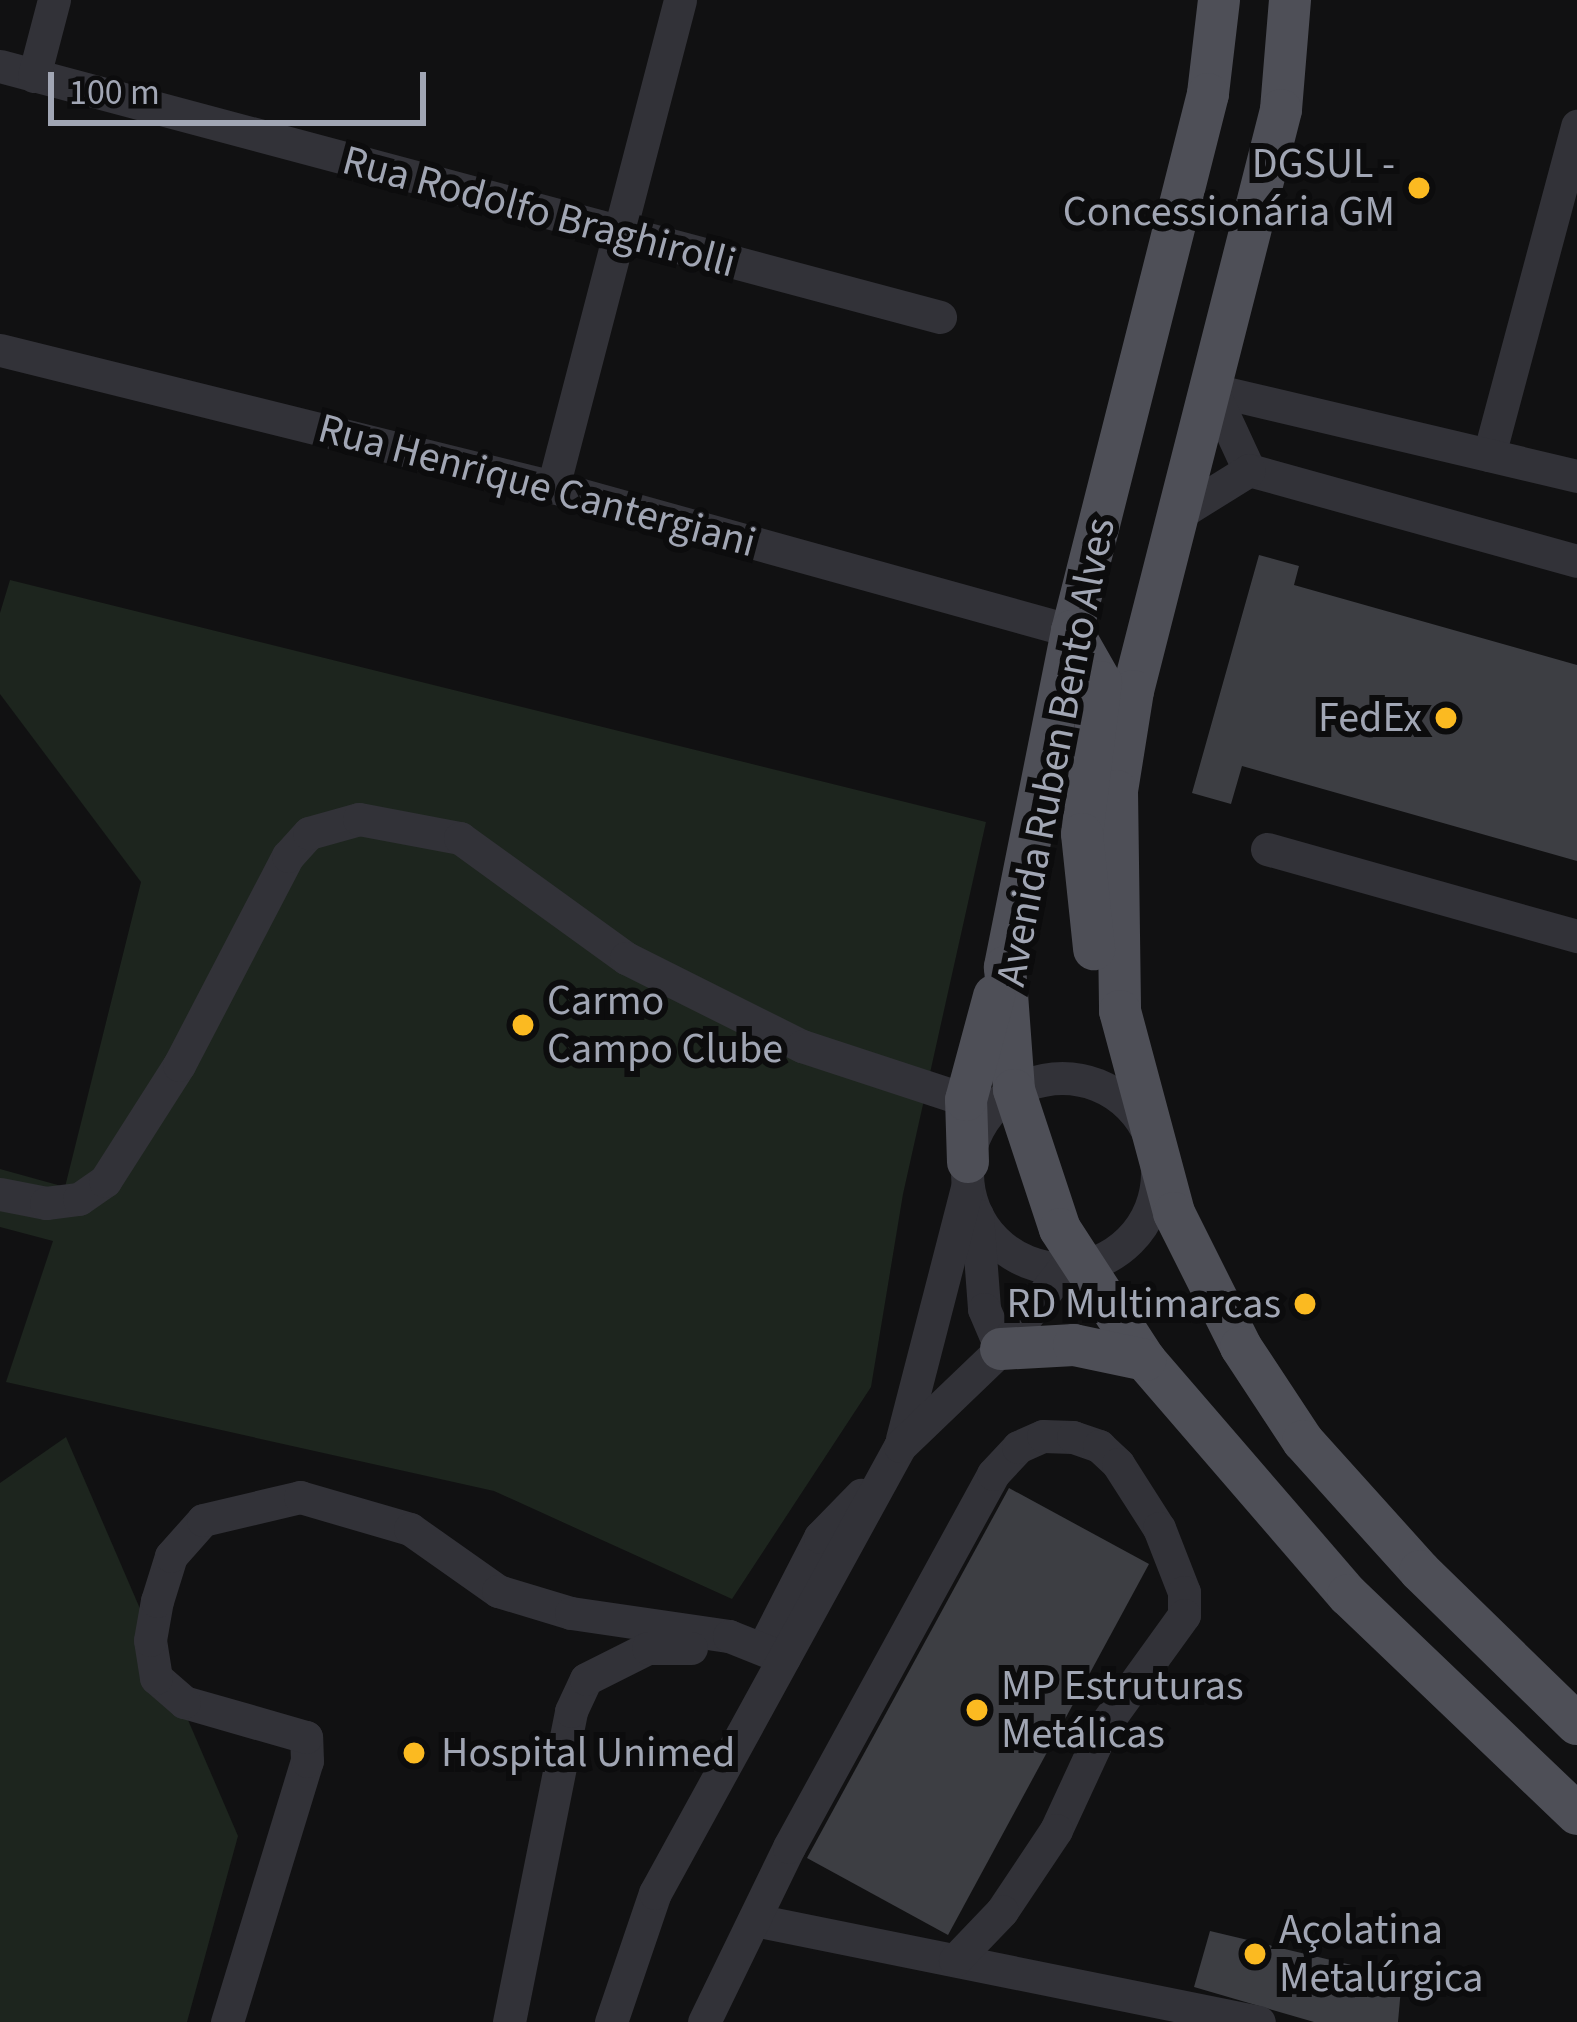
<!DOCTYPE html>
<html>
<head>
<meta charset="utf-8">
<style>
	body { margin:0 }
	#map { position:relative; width:1577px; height:2022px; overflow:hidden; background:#111112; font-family:"Source Sans 3",sans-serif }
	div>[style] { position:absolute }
	.green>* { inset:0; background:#1d251e }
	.building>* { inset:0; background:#3d3e43 }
	.minor>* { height:33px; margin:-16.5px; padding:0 16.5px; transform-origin:16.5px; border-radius:16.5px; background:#323238 }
	.minor>.ring { margin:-16.5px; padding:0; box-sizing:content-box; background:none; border:33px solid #323238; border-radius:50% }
	.major>* { height:42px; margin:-21px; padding:0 21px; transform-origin:21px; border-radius:21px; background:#4e4f57 }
	.dots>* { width:33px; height:33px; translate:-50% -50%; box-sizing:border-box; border:6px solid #0c0c0d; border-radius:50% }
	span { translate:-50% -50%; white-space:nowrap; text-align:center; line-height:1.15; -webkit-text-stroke:12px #0c0c0d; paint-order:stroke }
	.poi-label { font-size:42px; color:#a1a6b4 }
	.right { translate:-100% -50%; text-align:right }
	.left { translate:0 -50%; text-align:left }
	.street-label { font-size:42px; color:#a1a6b4 }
	.scale { position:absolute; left:48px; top:72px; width:378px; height:54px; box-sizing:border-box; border:6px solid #a1a6b4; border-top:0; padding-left:15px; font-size:36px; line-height:42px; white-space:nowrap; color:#a1a6b4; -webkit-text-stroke:9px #0c0c0d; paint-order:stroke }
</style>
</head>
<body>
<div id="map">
	<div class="green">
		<i style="clip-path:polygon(10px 580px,986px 822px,903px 1194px,871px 1387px,732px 1599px,494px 1491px,6px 1382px,53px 1241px,0 1227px,0 1169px,65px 1187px,141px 882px,0 694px,0 613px)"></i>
		<i style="clip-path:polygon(66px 1437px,238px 1836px,187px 2022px,0 2022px,0 1483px)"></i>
	</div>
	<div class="building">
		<i style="clip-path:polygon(1259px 555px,1299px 566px,1294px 585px,1577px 665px,1577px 861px,1242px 766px,1231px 804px,1192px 793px)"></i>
		<i style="clip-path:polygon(1009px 1488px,1149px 1564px,948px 1935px,807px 1858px)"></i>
		<i style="clip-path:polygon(1210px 1931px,1402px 1977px,1398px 2022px,1314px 2022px,1194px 1987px)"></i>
	</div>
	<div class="minor">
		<i style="left:0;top:66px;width:973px;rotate:14.95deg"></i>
		<i style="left:34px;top:76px;width:79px;rotate:-75.3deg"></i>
		<i style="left:0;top:350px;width:570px;rotate:13.91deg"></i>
		<i style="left:553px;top:487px;width:539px;rotate:15.51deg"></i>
		<i style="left:1489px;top:455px;width:341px;rotate:-75deg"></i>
		<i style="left:1577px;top:476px;width:375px;rotate:-166.7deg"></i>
		<i style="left:1212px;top:390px;width:88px;rotate:65.2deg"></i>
		<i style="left:1249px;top:470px;width:340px;rotate:15.5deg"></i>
		<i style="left:553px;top:487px;width:503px;rotate:-75.38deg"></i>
		<i style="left:1180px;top:513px;width:81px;rotate:-31.9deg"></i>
		<i style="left:1267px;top:849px;width:322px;rotate:15.7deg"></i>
		<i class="ring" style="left:967px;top:1078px;width:157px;height:157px"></i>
		<i style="left:0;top:1194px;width:47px;rotate:11.1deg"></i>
		<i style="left:46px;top:1203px;width:33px;rotate:-7deg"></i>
		<i style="left:79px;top:1199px;width:32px;rotate:-35deg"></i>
		<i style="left:105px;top:1181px;width:138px;rotate:-57.5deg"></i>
		<i style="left:179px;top:1065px;width:236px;rotate:-62.5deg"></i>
		<i style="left:288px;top:856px;width:31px;rotate:-48deg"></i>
		<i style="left:309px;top:833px;width:52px;rotate:-15.6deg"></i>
		<i style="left:359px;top:819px;width:103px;rotate:10.7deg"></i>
		<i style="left:460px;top:838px;width:205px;rotate:35.9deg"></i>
		<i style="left:626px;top:958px;width:197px;rotate:26.6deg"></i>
		<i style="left:802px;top:1046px;width:173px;rotate:18.2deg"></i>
		<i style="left:977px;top:1215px;width:94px;rotate:85.7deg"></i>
		<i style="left:984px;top:1309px;width:43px;rotate:67deg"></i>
		<i style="left:902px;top:1439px;width:259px;rotate:-75.5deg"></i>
		<i style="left:763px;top:1648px;width:125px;rotate:-62.8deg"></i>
		<i style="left:820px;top:1537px;width:59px;rotate:-45.7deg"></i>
		<i style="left:755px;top:1920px;width:514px;rotate:11.44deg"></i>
		<i style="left:227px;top:2022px;width:273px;rotate:-73deg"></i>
		<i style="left:307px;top:1761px;width:24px;rotate:-92deg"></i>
		<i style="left:306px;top:1737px;width:127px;rotate:-164deg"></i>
		<i style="left:184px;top:1702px;width:37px;rotate:-139deg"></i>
		<i style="left:156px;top:1678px;width:38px;rotate:-99deg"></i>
		<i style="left:150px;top:1640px;width:40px;rotate:-80deg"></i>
		<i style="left:157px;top:1601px;width:47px;rotate:-72.7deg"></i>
		<i style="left:171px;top:1556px;width:48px;rotate:-48.4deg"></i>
		<i style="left:203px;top:1520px;width:100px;rotate:-13.3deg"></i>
		<i style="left:300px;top:1497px;width:115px;rotate:16.2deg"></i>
		<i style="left:410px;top:1529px;width:108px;rotate:35.2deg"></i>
		<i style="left:498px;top:1591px;width:76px;rotate:16.8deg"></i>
		<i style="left:571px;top:1613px;width:160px;rotate:8.3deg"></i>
		<i style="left:729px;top:1636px;width:59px;rotate:21.8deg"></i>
		<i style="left:509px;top:2022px;width:317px;rotate:-78.7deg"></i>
		<i style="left:571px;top:1711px;width:35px;rotate:-65deg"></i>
		<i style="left:586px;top:1679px;width:69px;rotate:-26.6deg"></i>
		<i style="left:648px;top:1648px;width:43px"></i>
		<i style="left:611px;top:2022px;width:136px;rotate:-71.2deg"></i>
		<i style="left:655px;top:1893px;width:510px;rotate:-61.27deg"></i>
		<i style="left:900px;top:1446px;width:140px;rotate:-43.8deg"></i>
		<i style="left:1001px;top:1349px;width:101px;rotate:-52.2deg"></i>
		<i style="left:704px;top:2022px;width:195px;rotate:-64.1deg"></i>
		<i style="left:789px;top:1847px;width:425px;rotate:-61.3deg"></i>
		<i style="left:993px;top:1474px;width:37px;rotate:-47deg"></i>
		<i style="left:1018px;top:1447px;width:27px;rotate:-24deg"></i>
		<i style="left:1043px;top:1436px;width:30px;rotate:2deg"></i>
		<i style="left:1073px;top:1437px;width:28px;rotate:19deg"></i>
		<i style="left:1099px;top:1446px;width:26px;rotate:43deg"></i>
		<i style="left:1118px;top:1464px;width:76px;rotate:57.4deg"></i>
		<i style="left:1159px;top:1528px;width:69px;rotate:68.7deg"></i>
		<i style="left:1184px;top:1592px;width:23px;rotate:90deg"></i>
		<i style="left:1184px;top:1615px;width:137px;rotate:125.8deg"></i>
		<i style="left:1104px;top:1726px;width:115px;rotate:114.8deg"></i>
		<i style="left:1056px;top:1830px;width:97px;rotate:123.7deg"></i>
		<i style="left:1002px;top:1911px;width:68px;rotate:133.8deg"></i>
	</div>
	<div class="major">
		<i style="left:1219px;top:0;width:95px;rotate:96.7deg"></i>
		<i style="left:1208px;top:94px;width:554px;rotate:104.21deg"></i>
		<i style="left:1072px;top:631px;width:343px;rotate:101.3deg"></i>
		<i style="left:1005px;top:967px;width:123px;rotate:85.8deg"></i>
		<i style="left:1014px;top:1090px;width:146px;rotate:71.7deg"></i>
		<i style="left:1060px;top:1229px;width:156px;rotate:57deg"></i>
		<i style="left:1145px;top:1360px;width:311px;rotate:49.2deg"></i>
		<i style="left:1348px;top:1595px;width:317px;rotate:43.7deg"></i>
		<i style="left:1290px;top:0;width:110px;rotate:94.7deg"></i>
		<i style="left:1281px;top:110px;width:600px;rotate:104.29deg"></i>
		<i style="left:1133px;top:691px;width:101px;rotate:99.1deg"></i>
		<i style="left:1117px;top:791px;width:220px;rotate:89.2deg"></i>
		<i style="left:1120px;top:1011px;width:209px;rotate:75deg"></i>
		<i style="left:1174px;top:1213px;width:150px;rotate:63.4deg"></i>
		<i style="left:1241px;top:1347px;width:113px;rotate:56.6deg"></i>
		<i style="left:1303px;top:1441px;width:175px;rotate:48deg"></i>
		<i style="left:1420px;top:1571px;width:219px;rotate:44.3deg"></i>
		<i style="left:1072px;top:631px;width:59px;rotate:60.4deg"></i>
		<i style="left:1101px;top:682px;width:153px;rotate:97.1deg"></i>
		<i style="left:1082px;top:834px;width:116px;rotate:84deg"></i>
		<i style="left:968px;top:1162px;width:62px;rotate:-91.8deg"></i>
		<i style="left:966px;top:1100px;width:108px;rotate:-74.9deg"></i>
		<i style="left:1001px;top:1349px;width:73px;rotate:-3.1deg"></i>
		<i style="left:1074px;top:1345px;width:73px;rotate:11.9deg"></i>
	</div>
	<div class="dots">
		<i style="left:1419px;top:188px;background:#fbba21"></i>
		<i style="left:1446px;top:718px;background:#fbba21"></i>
		<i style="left:523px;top:1025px;background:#fbba21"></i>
		<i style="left:1305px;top:1304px;background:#fbba21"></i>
		<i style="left:977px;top:1710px;background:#fbba21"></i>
		<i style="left:414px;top:1753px;background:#fbba21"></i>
		<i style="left:1255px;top:1954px;background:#fbba21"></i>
	</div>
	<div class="poi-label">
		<span class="right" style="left:1395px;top:188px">DGSUL -<br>Concessionária GM</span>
		<span class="right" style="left:1422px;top:718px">FedEx</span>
		<span class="left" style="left:547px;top:1025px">Carmo<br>Campo Clube</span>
		<span class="right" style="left:1281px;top:1304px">RD Multimarcas</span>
		<span class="left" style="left:1001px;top:1710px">MP Estruturas<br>Metálicas</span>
		<span class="left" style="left:441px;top:1753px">Hospital Unimed</span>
		<span class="left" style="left:1279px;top:1954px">Açolatina<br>Metalúrgica</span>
	</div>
	<div class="street-label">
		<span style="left:539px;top:212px;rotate:15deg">Rua Rodolfo Braghirolli</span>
		<span style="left:537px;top:486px;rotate:15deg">Rua Henrique Cantergiani</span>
		<span style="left:1056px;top:752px;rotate:-79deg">Avenida Ruben Bento Alves</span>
	</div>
	<div class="scale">100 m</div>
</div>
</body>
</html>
